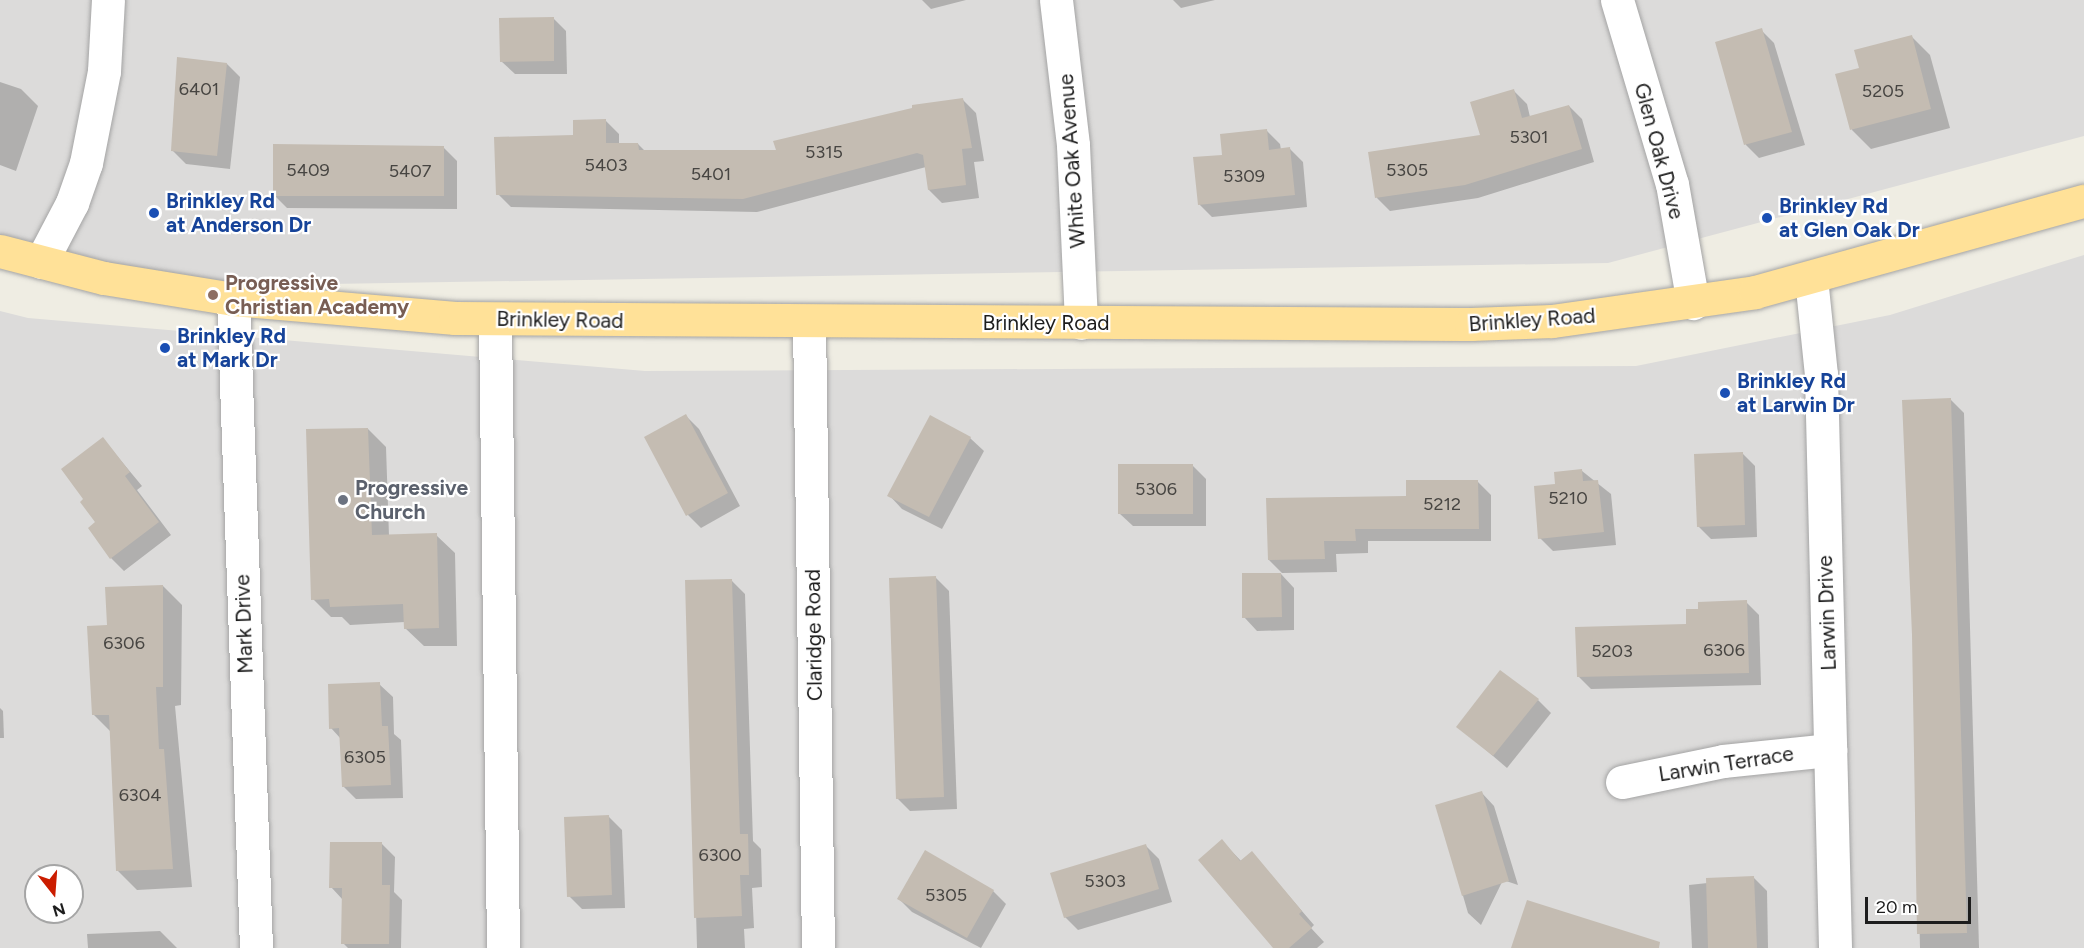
<!DOCTYPE html>
<html>
<head>
<meta charset="utf-8">
<style>
	body { margin:0 }
	#map { position:relative; width:2084px; height:948px; overflow:hidden; background:#efede3; font-family:Figtree,sans-serif }
	div>[style] { position:absolute }
	.residential>* { inset:0; background:#dcdbda }
	.shadow>* { inset:0; background:#0003 }
	.building>* { inset:0; background:#c4bcb2 }
	.roads { filter:drop-shadow(0 0 2px #a4a4a4) drop-shadow(0 0 2px #a4a4a4) }
	.minor>* { height:33px; margin:-16.5px; padding:0 16.5px; transform-origin:16.5px; border-radius:16.5px; background:#fff }
	.major>* { height:33px; margin:-16.5px; padding:0 16.5px; transform-origin:16.5px; border-radius:16.5px; background:#ffe198 }
	.dots>* { width:16px; height:16px; translate:-50% -50%; box-sizing:border-box; border:3px solid #fff; border-radius:50% }
	span { translate:-50% -50%; white-space:nowrap; text-align:center; line-height:1.15; -webkit-text-stroke:4.5px #fff; paint-order:stroke }
	.number-label { font-size:18px; color:#474542 }
	.number-label span { -webkit-text-stroke-width:0 }
	.street-label { font-size:21px; color:#1d1d1d }
	.transit-label { font-size:21px; color:#164399; font-weight:700 }
	.left { translate:0 -50%; text-align:left }
	.education-label { font-size:21px; color:#785e54; font-weight:700 }
	.worship-label { font-size:21px; color:#5b616d; font-weight:700 }
	.north { position:absolute; left:24px; top:864px; width:60px; height:60px; box-sizing:border-box; background:#fff; border:2px solid #a5a5a5; border-radius:50%; rotate:163deg; font-size:16px; font-weight:700; line-height:24px; text-align:center; color:#1d1d1d }
	.north::after { content:''; display:block; margin:auto; width:21px; height:27px; background:#cb1d00; clip-path:polygon(50% 0,100% 100%,50% 72%,0 100%) }
	.scale { position:absolute; left:1865px; top:897px; width:106px; height:27px; box-sizing:border-box; border:3px solid #1d1d1d; border-top:0; padding-left:8px; font-size:18px; line-height:21px; white-space:nowrap; color:#1d1d1d; -webkit-text-stroke:4px #fff; paint-order:stroke }
</style>
</head>
<body>
<div id="map">
	<div class="residential">
		<i style="clip-path:polygon(0 0,2084px 0,2084px 136px,1608px 263px,152px 287px,0 239px)"></i>
		<i style="clip-path:polygon(evenodd,2084px 255px,2084px 948px,0 948px,0 311px,28px 318px,645px 371px,1636px 366px,1890px 315px,2084px 255px,36px 876px,72px 876px,72px 912px,36px 912px,36px 876px)"></i>
	</div>
	<div class="shadow">
		<i style="clip-path:polygon(922px 0,966px 0,931px 9px)"></i>
		<i style="clip-path:polygon(1173px 0,1215px 0,1181px 8px)"></i>
		<i style="clip-path:polygon(553px 18px,566px 31px,567px 74px,515px 74px,501px 61px)"></i>
		<i style="clip-path:polygon(1761px 30px,1774px 43px,1805px 145px,1759px 158px,1746px 145px,1717px 43px)"></i>
		<i style="clip-path:polygon(1911px 36px,1930px 55px,1950px 128px,1871px 149px,1852px 130px,1861px 69px)"></i>
		<i style="clip-path:polygon(179px 59px,227px 64px,240px 77px,230px 169px,186px 164px,173px 151px)"></i>
		<i style="clip-path:polygon(0 82px,21px 89px,38px 106px,16px 171px,0 165px)"></i>
		<i style="clip-path:polygon(1514px 91px,1527px 104px,1530px 117px,1569px 106px,1582px 119px,1594px 162px,1478px 198px,1390px 211px,1377px 198px,1370px 153px,1482px 137px)"></i>
		<i style="clip-path:polygon(963px 100px,976px 113px,984px 161px,974px 162px,979px 198px,942px 203px,929px 190px,926px 167px,757px 212px,511px 207px,498px 194px,575px 137px,606px 121px,619px 134px,619px 144px,638px 144px,645px 151px,777px 151px)"></i>
		<i style="clip-path:polygon(1267px 131px,1280px 144px,1281px 150px,1290px 149px,1303px 162px,1307px 207px,1212px 217px,1199px 204px,1224px 156px)"></i>
		<i style="clip-path:polygon(444px 148px,457px 161px,457px 209px,287px 208px,274px 195px)"></i>
		<i style="clip-path:polygon(1951px 400px,1964px 413px,1979px 948px,1920px 948px,1913px 635px)"></i>
		<i style="clip-path:polygon(686px 416px,699px 429px,740px 506px,701px 528px,688px 515px)"></i>
		<i style="clip-path:polygon(368px 429px,386px 447px,389px 536px,436px 535px,455px 553px,457px 646px,424px 646px,405px 628px,405px 622px,350px 625px,342px 617px,331px 617px,313px 599px)"></i>
		<i style="clip-path:polygon(970px 438px,984px 451px,942px 529px,902px 509px,889px 495px)"></i>
		<i style="clip-path:polygon(103px 439px,142px 486px,137px 490px,171px 535px,124px 571px,111px 558px,85px 499px)"></i>
		<i style="clip-path:polygon(1742px 453px,1755px 466px,1757px 537px,1711px 539px,1698px 526px)"></i>
		<i style="clip-path:polygon(1193px 466px,1206px 479px,1206px 526px,1133px 526px,1119px 513px)"></i>
		<i style="clip-path:polygon(1582px 471px,1611px 494px,1616px 545px,1553px 551px,1540px 538px,1557px 486px)"></i>
		<i style="clip-path:polygon(1478px 482px,1491px 495px,1491px 541px,1368px 541px,1368px 553px,1336px 554px,1337px 572px,1282px 573px,1269px 560px,1408px 497px)"></i>
		<i style="clip-path:polygon(1281px 574px,1294px 588px,1294px 630px,1257px 631px,1244px 617px)"></i>
		<i style="clip-path:polygon(936px 578px,949px 591px,957px 809px,910px 811px,897px 798px)"></i>
		<i style="clip-path:polygon(732px 581px,745px 594px,753px 841px,761px 849px,762px 887px,752px 888px,754px 928px,744px 929px,745px 948px,697px 948px,687px 582px)"></i>
		<i style="clip-path:polygon(163px 586px,182px 605px,181px 705px,175px 706px,192px 887px,137px 890px,118px 871px,112px 733px,94px 715px,108px 627px)"></i>
		<i style="clip-path:polygon(1746px 602px,1759px 615px,1761px 685px,1591px 689px,1578px 676px)"></i>
		<i style="clip-path:polygon(379px 684px,393px 697px,394px 734px,401px 740px,403px 798px,356px 799px,343px 786px,341px 739px,331px 728px)"></i>
		<i style="clip-path:polygon(1538px 700px,1551px 713px,1507px 768px,1458px 726px)"></i>
		<i style="clip-path:polygon(0 708px,3px 711px,4px 738px,0 738px)"></i>
		<i style="clip-path:polygon(1481px 792px,1494px 806px,1518px 885px,1503px 880px,1481px 925px,1468px 913px,1437px 806px)"></i>
		<i style="clip-path:polygon(609px 817px,622px 830px,625px 908px,582px 909px,569px 896px)"></i>
		<i style="clip-path:polygon(1222px 841px,1242px 862px,1252px 853px,1314px 925px,1311px 928px,1324px 942px,1317px 948px,1279px 948px)"></i>
		<i style="clip-path:polygon(382px 844px,395px 857px,394px 892px,402px 900px,401px 948px,348px 948px,343px 943px,343px 900px,331px 887px)"></i>
		<i style="clip-path:polygon(1146px 846px,1159px 859px,1172px 902px,1078px 930px,1065px 917px)"></i>
		<i style="clip-path:polygon(1754px 878px,1767px 891px,1768px 948px,1692px 948px,1689px 885px)"></i>
		<i style="clip-path:polygon(993px 891px,1006px 904px,981px 948px,912px 912px,899px 899px)"></i>
		<i style="clip-path:polygon(160px 931px,177px 948px,88px 948px,87px 934px)"></i>
	</div>
	<div class="building">
		<i style="clip-path:polygon(554px 17px,554px 61px,500px 62px,499px 18px)"></i>
		<i style="clip-path:polygon(1762px 28px,1792px 132px,1744px 145px,1715px 42px)"></i>
		<i style="clip-path:polygon(1912px 35px,1931px 109px,1850px 130px,1835px 74px,1859px 68px,1854px 50px)"></i>
		<i style="clip-path:polygon(177px 57px,227px 63px,217px 156px,171px 151px)"></i>
		<i style="clip-path:polygon(1514px 89px,1522px 118px,1569px 105px,1582px 149px,1465px 185px,1375px 198px,1368px 152px,1480px 135px,1470px 102px)"></i>
		<i style="clip-path:polygon(963px 98px,972px 148px,962px 149px,966px 185px,928px 190px,923px 155px,917px 153px,743px 199px,496px 195px,494px 137px,573px 135px,573px 120px,606px 119px,606px 143px,638px 143px,639px 150px,776px 150px,773px 141px,912px 108px,912px 105px)"></i>
		<i style="clip-path:polygon(1267px 129px,1269px 150px,1290px 147px,1295px 195px,1198px 205px,1193px 157px,1222px 155px,1220px 134px)"></i>
		<i style="clip-path:polygon(273px 144px,444px 146px,444px 196px,273px 196px)"></i>
		<i style="clip-path:polygon(1951px 398px,1967px 933px,1917px 934px,1912px 635px,1902px 400px)"></i>
		<i style="clip-path:polygon(686px 414px,728px 493px,686px 516px,644px 437px)"></i>
		<i style="clip-path:polygon(930px 415px,971px 437px,929px 517px,887px 496px)"></i>
		<i style="clip-path:polygon(368px 428px,372px 535px,437px 533px,439px 628px,404px 629px,403px 604px,330px 607px,329px 599px,311px 600px,306px 429px)"></i>
		<i style="clip-path:polygon(103px 437px,130px 472px,125px 476px,159px 522px,110px 559px,88px 528px,95px 522px,80px 502px,83px 499px,61px 469px)"></i>
		<i style="clip-path:polygon(1743px 452px,1745px 525px,1697px 527px,1694px 454px)"></i>
		<i style="clip-path:polygon(1118px 464px,1193px 464px,1193px 514px,1118px 514px)"></i>
		<i style="clip-path:polygon(1582px 469px,1583px 481px,1598px 480px,1604px 532px,1538px 539px,1534px 486px,1555px 484px,1554px 472px)"></i>
		<i style="clip-path:polygon(1406px 480px,1478px 480px,1479px 529px,1355px 529px,1356px 541px,1324px 541px,1325px 559px,1268px 560px,1266px 498px,1406px 496px)"></i>
		<i style="clip-path:polygon(1242px 573px,1281px 573px,1282px 617px,1242px 618px)"></i>
		<i style="clip-path:polygon(936px 576px,944px 797px,896px 799px,889px 578px)"></i>
		<i style="clip-path:polygon(732px 579px,740px 834px,748px 834px,749px 875px,740px 875px,742px 916px,694px 918px,685px 580px)"></i>
		<i style="clip-path:polygon(163px 585px,163px 687px,156px 687px,159px 749px,164px 749px,173px 869px,116px 871px,109px 715px,92px 715px,87px 626px,107px 625px,105px 587px)"></i>
		<i style="clip-path:polygon(1747px 600px,1749px 673px,1577px 677px,1575px 627px,1686px 624px,1686px 609px,1698px 609px,1698px 602px)"></i>
		<i style="clip-path:polygon(1500px 670px,1539px 699px,1493px 756px,1456px 727px)"></i>
		<i style="clip-path:polygon(380px 682px,382px 726px,388px 726px,391px 785px,342px 787px,339px 728px,329px 729px,328px 684px)"></i>
		<i style="clip-path:polygon(1482px 791px,1509px 881px,1462px 896px,1435px 805px)"></i>
		<i style="clip-path:polygon(609px 815px,612px 895px,567px 897px,564px 817px)"></i>
		<i style="clip-path:polygon(1222px 839px,1240px 861px,1252px 851px,1302px 911px,1299px 914px,1312px 928px,1289px 948px,1273px 948px,1198px 860px)"></i>
		<i style="clip-path:polygon(330px 842px,382px 842px,382px 885px,390px 885px,389px 944px,341px 944px,342px 888px,329px 888px)"></i>
		<i style="clip-path:polygon(1146px 844px,1159px 889px,1064px 918px,1050px 873px)"></i>
		<i style="clip-path:polygon(925px 850px,994px 890px,967px 938px,897px 899px)"></i>
		<i style="clip-path:polygon(1754px 876px,1757px 948px,1708px 948px,1706px 878px)"></i>
		<i style="clip-path:polygon(1527px 900px,1660px 942px,1659px 948px,1511px 948px)"></i>
	</div>
	<div class="roads">
		<div class="minor">
			<i style="left:1056px;top:0;width:146px;rotate:83.3deg"></i>
			<i style="left:1073px;top:145px;width:178px;rotate:87.4deg"></i>
			<i style="left:1617px;top:0;width:192px;rotate:73.4deg"></i>
			<i style="left:1672px;top:184px;width:121px;rotate:80deg"></i>
			<i style="left:41px;top:262px;width:67px;rotate:-62.3deg"></i>
			<i style="left:72px;top:203px;width:42px;rotate:-70.7deg"></i>
			<i style="left:86px;top:163px;width:94px;rotate:-78.9deg"></i>
			<i style="left:104px;top:71px;width:71px;rotate:-86.8deg"></i>
			<i style="left:1811px;top:278px;width:97px;rotate:84.1deg"></i>
			<i style="left:1821px;top:374px;width:574px;rotate:88.6deg"></i>
			<i style="left:233px;top:299px;width:649px;rotate:87.97deg"></i>
			<i style="left:495px;top:319px;width:629px;rotate:89.27deg"></i>
			<i style="left:809px;top:321px;width:627px;rotate:89.18deg"></i>
			<i style="left:1622px;top:782px;width:103px;rotate:-11.7deg"></i>
			<i style="left:1723px;top:761px;width:108px;rotate:-5.9deg"></i>
		</div>
		<div class="major">
			<i style="left:0;top:251px;width:107px;rotate:14.6deg"></i>
			<i style="left:104px;top:278px;width:131px;rotate:9.2deg"></i>
			<i style="left:233px;top:299px;width:223px;rotate:4.9deg"></i>
			<i style="left:455px;top:318px;width:1016px;rotate:0.34deg"></i>
			<i style="left:1471px;top:324px;width:81px;rotate:-2.1deg"></i>
			<i style="left:1552px;top:321px;width:205px;rotate:-8.1deg"></i>
			<i style="left:1755px;top:292px;width:341px;rotate:-15.5deg"></i>
		</div>
	</div>
	<div class="dots">
		<i style="left:154px;top:213px;background:#1a4fb4"></i>
		<i style="left:1767px;top:218px;background:#1a4fb4"></i>
		<i style="left:213px;top:295px;background:#8d6e63"></i>
		<i style="left:165px;top:348px;background:#1a4fb4"></i>
		<i style="left:1725px;top:393px;background:#1a4fb4"></i>
		<i style="left:343px;top:500px;background:#6b7280"></i>
	</div>
	<div class="number-label">
		<span style="left:199px;top:89px">6401</span>
		<span style="left:1883px;top:91px">5205</span>
		<span style="left:1529px;top:137px">5301</span>
		<span style="left:824px;top:152px">5315</span>
		<span style="left:606px;top:165px">5403</span>
		<span style="left:308px;top:170px">5409</span>
		<span style="left:1407px;top:170px">5305</span>
		<span style="left:410px;top:171px">5407</span>
		<span style="left:711px;top:174px">5401</span>
		<span style="left:1244px;top:176px">5309</span>
		<span style="left:1156px;top:489px">5306</span>
		<span style="left:1568px;top:498px">5210</span>
		<span style="left:1442px;top:504px">5212</span>
		<span style="left:124px;top:643px">6306</span>
		<span style="left:1724px;top:650px">6306</span>
		<span style="left:1612px;top:651px">5203</span>
		<span style="left:365px;top:757px">6305</span>
		<span style="left:140px;top:795px">6304</span>
		<span style="left:720px;top:855px">6300</span>
		<span style="left:1105px;top:881px">5303</span>
		<span style="left:946px;top:895px">5305</span>
	</div>
	<div class="street-label">
		<span style="left:1659px;top:151px;rotate:75deg">Glen Oak Drive</span>
		<span style="left:1072px;top:161px;rotate:-94deg">White Oak Avenue</span>
		<span style="left:560px;top:320px;rotate:1deg">Brinkley Road</span>
		<span style="left:1532px;top:320px;rotate:-4deg">Brinkley Road</span>
		<span style="left:1046px;top:323px">Brinkley Road</span>
		<span style="left:1827px;top:613px;rotate:-92deg">Larwin Drive</span>
		<span style="left:244px;top:624px;rotate:-92deg">Mark Drive</span>
		<span style="left:814px;top:635px;rotate:-91deg">Claridge Road</span>
		<span style="left:1726px;top:764px;rotate:-9deg">Larwin Terrace</span>
	</div>
	<div class="transit-label">
		<span class="left" style="left:166px;top:213px">Brinkley Rd<br>at Anderson Dr</span>
		<span class="left" style="left:1779px;top:218px">Brinkley Rd<br>at Glen Oak Dr</span>
		<span class="left" style="left:177px;top:348px">Brinkley Rd<br>at Mark Dr</span>
		<span class="left" style="left:1737px;top:393px">Brinkley Rd<br>at Larwin Dr</span>
	</div>
	<div class="education-label">
		<span class="left" style="left:225px;top:295px">Progressive<br>Christian Academy</span>
	</div>
	<div class="worship-label">
		<span class="left" style="left:355px;top:500px">Progressive<br>Church</span>
	</div>
	<div class="north">N</div>
	<div class="scale">20 m</div>
</div>
</body>
</html>
